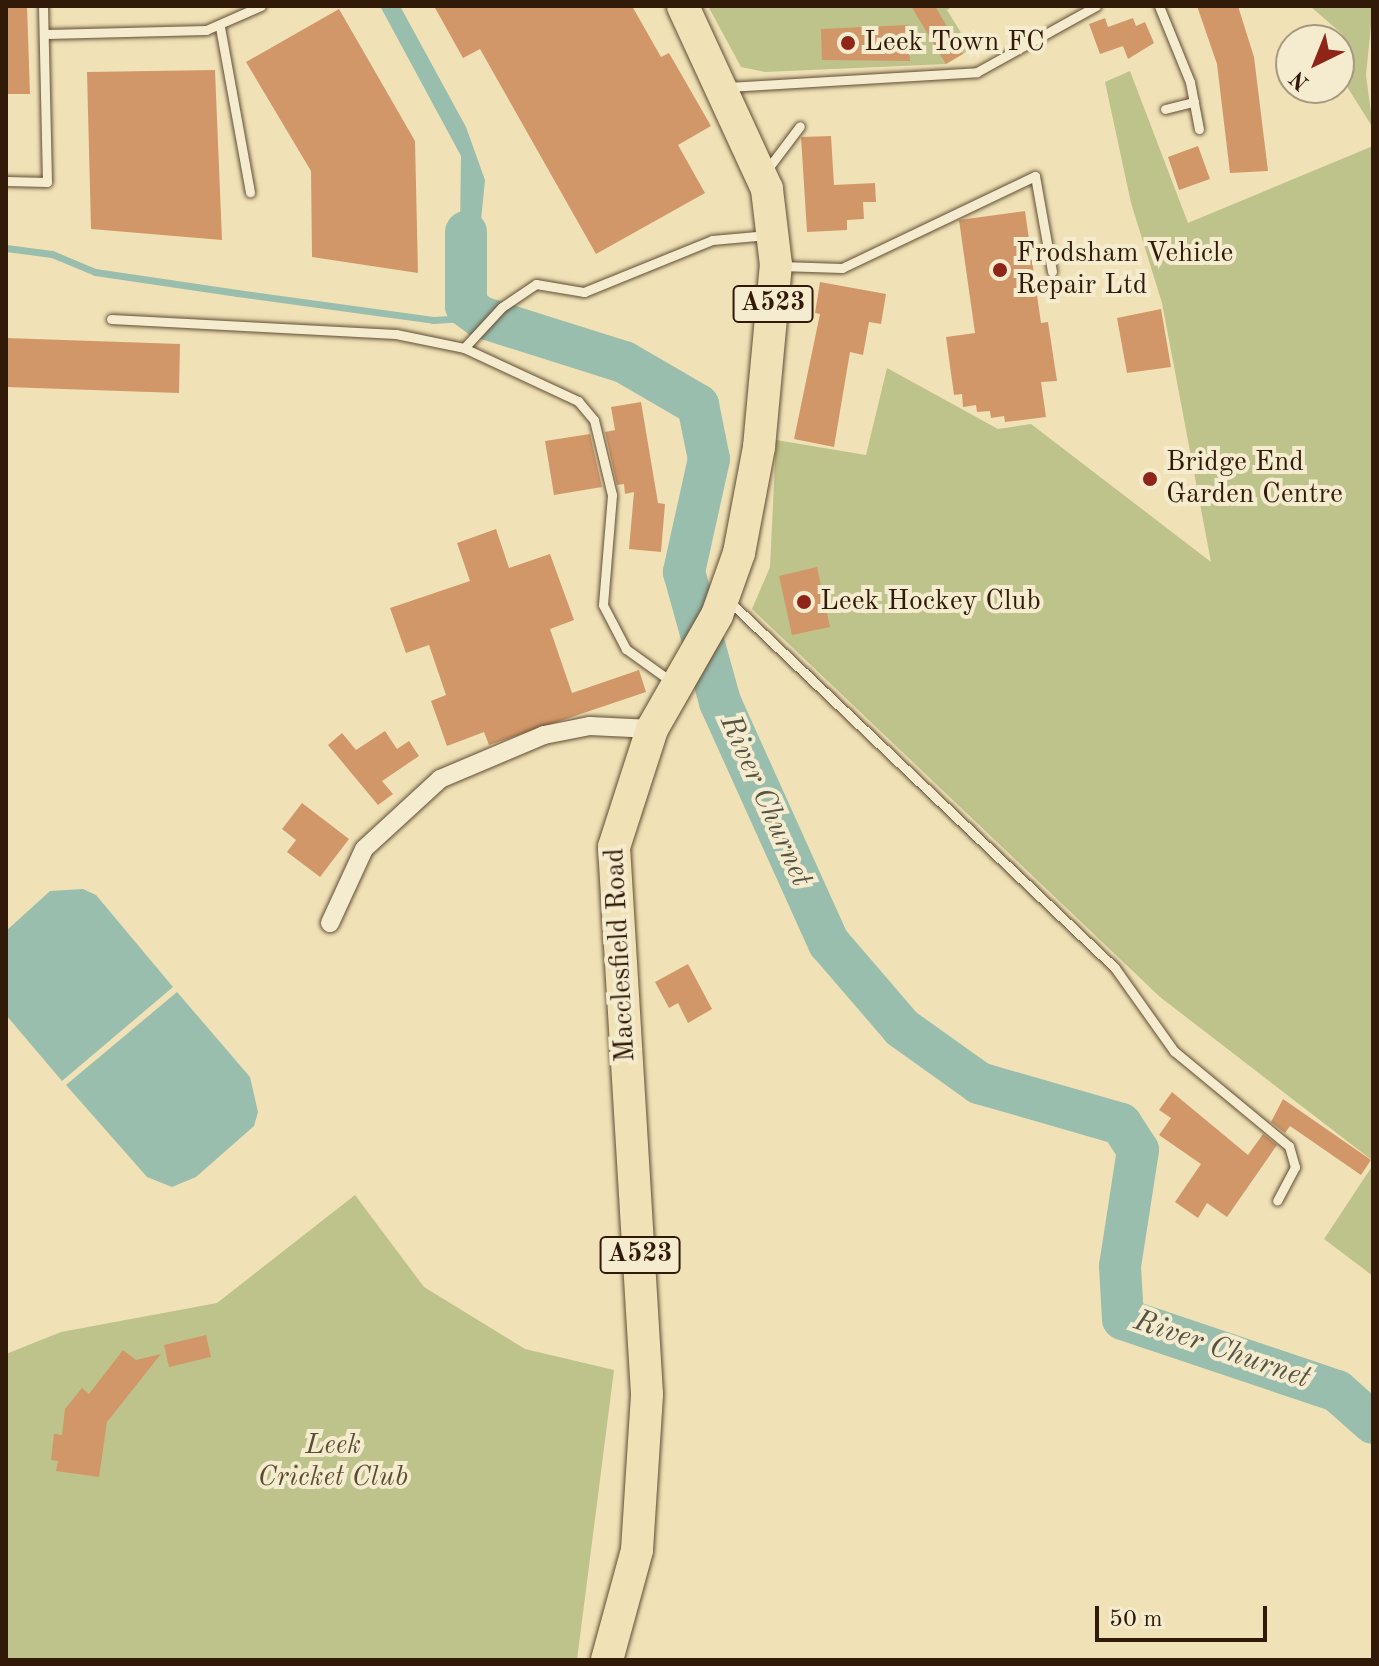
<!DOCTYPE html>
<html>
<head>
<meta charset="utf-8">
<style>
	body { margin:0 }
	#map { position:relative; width:1379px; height:1666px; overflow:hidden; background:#f0e2b6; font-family:"Old Standard TT",serif }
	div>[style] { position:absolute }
	.green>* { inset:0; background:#bec28b }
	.water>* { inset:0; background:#9abeae }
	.stream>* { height:7px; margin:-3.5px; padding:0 3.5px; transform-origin:3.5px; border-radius:3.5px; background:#9abeae }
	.river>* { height:42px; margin:-21px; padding:0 21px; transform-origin:21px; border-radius:21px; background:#9abeae }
	.building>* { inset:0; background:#d29769 }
	.roads { filter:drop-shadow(0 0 2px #614c34) drop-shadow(0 0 2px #614c34) }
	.lane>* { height:9px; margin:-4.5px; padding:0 4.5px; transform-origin:4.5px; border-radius:4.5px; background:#f5ecd0 }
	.street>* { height:18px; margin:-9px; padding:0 9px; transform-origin:9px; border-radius:9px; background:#f5ecd0 }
	.highway>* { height:32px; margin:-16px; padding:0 16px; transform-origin:16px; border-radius:16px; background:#f0e2b6 }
	.dots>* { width:22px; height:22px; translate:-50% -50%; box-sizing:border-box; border:4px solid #f5ecd0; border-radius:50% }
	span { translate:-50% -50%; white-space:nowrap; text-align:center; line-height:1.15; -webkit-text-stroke:8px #f5ecd0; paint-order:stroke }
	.shield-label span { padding:2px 6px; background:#f5ecd0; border:2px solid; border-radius:6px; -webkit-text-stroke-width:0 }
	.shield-label { font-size:26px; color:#311a08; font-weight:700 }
	.poi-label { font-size:28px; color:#311a08 }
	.left { translate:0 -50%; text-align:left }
	.street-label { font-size:28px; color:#311a08 }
	.park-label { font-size:28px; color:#5b4c2f; font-style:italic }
	.water-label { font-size:30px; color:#565342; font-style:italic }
	.frame { position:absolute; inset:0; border:8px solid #311a08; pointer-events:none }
	.north { position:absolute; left:1275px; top:24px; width:80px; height:80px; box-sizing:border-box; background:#f5ecd0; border:2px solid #a79880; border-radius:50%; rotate:223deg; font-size:22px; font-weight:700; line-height:32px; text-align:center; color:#311a08 }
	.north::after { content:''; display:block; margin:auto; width:28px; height:36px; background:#8f2418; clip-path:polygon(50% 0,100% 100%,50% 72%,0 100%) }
	.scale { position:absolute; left:1095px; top:1606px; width:172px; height:36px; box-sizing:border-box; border:4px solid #311a08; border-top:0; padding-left:10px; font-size:24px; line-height:28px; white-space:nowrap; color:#311a08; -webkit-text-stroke:6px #f5ecd0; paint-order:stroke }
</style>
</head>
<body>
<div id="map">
	<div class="green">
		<i style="clip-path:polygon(708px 6px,953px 6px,947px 10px,971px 49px,946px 64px,765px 72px,741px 67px)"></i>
		<i style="clip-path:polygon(1310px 6px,1373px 6px,1366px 75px,1373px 128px,1341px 77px,1343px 35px)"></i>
		<i style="clip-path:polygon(1130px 71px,1188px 223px,1373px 146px,1373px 1161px,1160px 997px,752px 609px,770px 567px,776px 440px,866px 455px,887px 368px,998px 429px,1031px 424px,1211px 562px,1162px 303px,1131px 203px,1105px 82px)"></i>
		<i style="clip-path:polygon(1373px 1165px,1373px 1276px,1324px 1239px)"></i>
		<i style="clip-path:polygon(355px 1195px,424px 1287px,525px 1349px,614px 1370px,577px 1660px,6px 1660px,6px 1354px,61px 1332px,217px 1303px)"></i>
	</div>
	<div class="water">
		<i style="clip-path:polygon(380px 6px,400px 6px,466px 127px,485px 180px,475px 281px,459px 296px,461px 156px)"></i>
		<i style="clip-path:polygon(83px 889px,96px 895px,173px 987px,62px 1081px,6px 1015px,6px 931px,50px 891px)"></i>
		<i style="clip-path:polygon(177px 992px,250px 1077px,258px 1112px,254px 1126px,196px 1177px,172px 1187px,147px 1177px,66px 1085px)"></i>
	</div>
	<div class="stream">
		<i style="left:6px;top:248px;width:46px;rotate:7.4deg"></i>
		<i style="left:52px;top:254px;width:47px;rotate:22.7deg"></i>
		<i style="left:95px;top:272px;width:144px;rotate:8.4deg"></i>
		<i style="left:237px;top:293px;width:198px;rotate:7.8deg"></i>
		<i style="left:433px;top:320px;width:48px;rotate:-3.6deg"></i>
	</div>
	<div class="river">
		<i style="left:466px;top:232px;width:74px;rotate:90deg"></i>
		<i style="left:466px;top:306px;width:19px;rotate:36deg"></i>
		<i style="left:481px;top:317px;width:150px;rotate:17.5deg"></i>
		<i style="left:624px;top:362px;width:86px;rotate:30.2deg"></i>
		<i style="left:698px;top:405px;width:55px;rotate:78.5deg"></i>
		<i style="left:709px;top:459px;width:116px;rotate:102.5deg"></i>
		<i style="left:684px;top:572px;width:135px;rotate:74.5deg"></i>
		<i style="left:720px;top:702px;width:265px;rotate:65.7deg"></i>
		<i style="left:829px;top:943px;width:112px;rotate:49.3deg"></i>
		<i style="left:902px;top:1028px;width:95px;rotate:35.5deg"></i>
		<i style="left:979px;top:1083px;width:148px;rotate:16.1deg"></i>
		<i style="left:1121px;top:1124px;width:31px;rotate:57deg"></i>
		<i style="left:1138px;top:1150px;width:117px;rotate:98.8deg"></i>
		<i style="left:1120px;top:1266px;width:53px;rotate:86.8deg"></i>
		<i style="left:1123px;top:1319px;width:226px;rotate:18.6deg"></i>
		<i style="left:1337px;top:1391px;width:48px;rotate:41.6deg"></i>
	</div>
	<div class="building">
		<i style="clip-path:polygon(6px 6px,27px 6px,30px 94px,6px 94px)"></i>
		<i style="clip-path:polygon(434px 6px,632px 6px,661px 57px,669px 53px,711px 126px,678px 145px,705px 193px,596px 254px,480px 49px,463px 58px)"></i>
		<i style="clip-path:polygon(911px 6px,935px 6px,963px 54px,946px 64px)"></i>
		<i style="clip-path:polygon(1197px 6px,1238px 6px,1254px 57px,1268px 171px,1230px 173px,1217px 64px)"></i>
		<i style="clip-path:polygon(339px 9px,415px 141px,418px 273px,312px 257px,311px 171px,246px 62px)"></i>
		<i style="clip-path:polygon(1105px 18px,1108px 27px,1133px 18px,1136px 26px,1145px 22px,1154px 43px,1128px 59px,1123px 46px,1100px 54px,1089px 24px)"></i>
		<i style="clip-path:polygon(908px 25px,910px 61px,822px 60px,821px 29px)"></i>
		<i style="clip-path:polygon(215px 70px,222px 240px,91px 229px,87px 72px)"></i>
		<i style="clip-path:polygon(831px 136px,834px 185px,875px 183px,876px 202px,863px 202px,864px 219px,847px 220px,847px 230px,807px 232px,801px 137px)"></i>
		<i style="clip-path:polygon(1198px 146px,1210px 179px,1179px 190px,1168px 157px)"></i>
		<i style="clip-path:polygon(1025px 211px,1041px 323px,1048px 322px,1057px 381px,1041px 382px,1046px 417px,1005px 422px,1004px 416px,991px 418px,990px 411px,977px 412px,976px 405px,963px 407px,962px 394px,954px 395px,946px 337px,975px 333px,959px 220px)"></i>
		<i style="clip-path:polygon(820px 282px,886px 294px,881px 324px,869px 322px,863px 355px,850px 352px,834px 447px,794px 439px,820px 314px,815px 313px)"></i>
		<i style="clip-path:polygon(1161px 309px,1171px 367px,1127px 373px,1117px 318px)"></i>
		<i style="clip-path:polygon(6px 338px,180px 344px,179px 393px,6px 387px)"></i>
		<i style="clip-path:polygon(641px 402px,658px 503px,665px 504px,661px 552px,629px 549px,634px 492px,625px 494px,624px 484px,617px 485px,605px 432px,615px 430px,611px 407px)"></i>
		<i style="clip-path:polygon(590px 434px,602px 487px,554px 495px,545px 441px)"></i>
		<i style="clip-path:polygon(496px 529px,509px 568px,550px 554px,574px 620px,550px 629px,572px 693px,639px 670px,646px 692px,489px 745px,484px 732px,447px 746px,431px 701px,446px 695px,429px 645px,406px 653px,390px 608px,470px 581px,457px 543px)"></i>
		<i style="clip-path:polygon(817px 567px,830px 627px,792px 635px,779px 576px)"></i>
		<i style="clip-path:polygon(385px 731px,397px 749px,409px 741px,419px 756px,382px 781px,393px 794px,378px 805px,328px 745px,342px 733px,356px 750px)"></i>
		<i style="clip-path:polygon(302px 803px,349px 839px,320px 877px,287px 852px,296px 840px,282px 829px)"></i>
		<i style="clip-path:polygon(688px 964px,712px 1009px,688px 1023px,678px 1003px,669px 1008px,655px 982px)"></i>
		<i style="clip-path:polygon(1172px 1092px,1248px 1155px,1263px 1134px,1277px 1145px,1227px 1217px,1207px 1203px,1198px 1218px,1175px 1202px,1201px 1164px,1159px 1135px,1171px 1118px,1159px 1110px)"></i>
		<i style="clip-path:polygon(1283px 1099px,1371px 1160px,1361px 1175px,1290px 1126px,1285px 1133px,1271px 1122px)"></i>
		<i style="clip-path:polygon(206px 1335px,211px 1357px,169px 1367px,164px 1345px)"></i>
		<i style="clip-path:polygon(123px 1350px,136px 1360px,161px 1354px,107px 1422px,99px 1477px,56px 1471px,58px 1461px,51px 1460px,54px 1434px,62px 1435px,65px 1409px,82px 1388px,89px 1394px)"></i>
	</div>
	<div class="roads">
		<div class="lane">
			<i style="left:1159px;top:6px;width:82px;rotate:67.8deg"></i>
			<i style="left:1190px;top:82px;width:48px;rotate:79.2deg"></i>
			<i style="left:220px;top:27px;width:168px;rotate:79.7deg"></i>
			<i style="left:46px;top:34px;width:160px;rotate:-1.4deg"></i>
			<i style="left:206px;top:30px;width:60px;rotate:-23.6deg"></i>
			<i style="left:728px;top:87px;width:249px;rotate:-3.4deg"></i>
			<i style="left:977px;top:72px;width:136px;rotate:-29deg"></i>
			<i style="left:1165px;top:109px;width:30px;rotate:-14deg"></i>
			<i style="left:766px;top:171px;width:56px;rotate:-52.9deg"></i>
			<i style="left:6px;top:181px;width:41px;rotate:1.4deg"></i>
			<i style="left:47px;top:182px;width:176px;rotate:-91.3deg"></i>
			<i style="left:780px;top:266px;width:62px;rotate:1.8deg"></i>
			<i style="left:842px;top:268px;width:214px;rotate:-25.5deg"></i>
			<i style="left:1035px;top:176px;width:97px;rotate:79.9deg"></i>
			<i style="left:111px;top:319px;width:285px;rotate:3deg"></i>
			<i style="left:396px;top:334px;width:69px;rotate:11.6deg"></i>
			<i style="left:464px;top:348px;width:126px;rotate:24.9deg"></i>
			<i style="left:578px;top:401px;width:25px;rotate:50deg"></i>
			<i style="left:594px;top:420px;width:77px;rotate:76.5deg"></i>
			<i style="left:612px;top:495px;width:110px;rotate:94.7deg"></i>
			<i style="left:603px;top:605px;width:50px;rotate:62.4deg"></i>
			<i style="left:626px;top:649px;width:57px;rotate:35.7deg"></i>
			<i style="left:464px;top:348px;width:56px;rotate:-47.2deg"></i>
			<i style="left:502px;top:307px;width:41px;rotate:-34.1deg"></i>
			<i style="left:536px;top:284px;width:49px;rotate:9.5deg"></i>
			<i style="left:584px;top:292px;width:138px;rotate:-22.1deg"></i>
			<i style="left:712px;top:240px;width:56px;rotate:-5.1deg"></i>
			<i style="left:730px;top:602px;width:531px;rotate:43.55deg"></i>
			<i style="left:1115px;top:968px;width:102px;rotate:54.6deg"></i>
			<i style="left:1174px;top:1051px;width:149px;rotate:39.6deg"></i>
			<i style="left:1289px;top:1146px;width:22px;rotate:74deg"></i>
			<i style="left:1295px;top:1167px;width:38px;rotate:118deg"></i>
		</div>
		<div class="street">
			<i style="left:330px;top:923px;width:81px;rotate:-65.3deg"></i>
			<i style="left:364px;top:849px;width:103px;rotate:-42.6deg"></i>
			<i style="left:440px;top:779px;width:113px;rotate:-22.9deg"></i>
			<i style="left:544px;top:735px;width:47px;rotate:-11.1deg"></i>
			<i style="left:590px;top:726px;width:62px;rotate:2.8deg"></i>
		</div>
		<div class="highway">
			<i style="left:607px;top:1660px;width:114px;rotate:-74.7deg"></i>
			<i style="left:637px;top:1550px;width:156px;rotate:-86.3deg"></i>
			<i style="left:647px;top:1394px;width:548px;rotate:-93.45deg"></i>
			<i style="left:614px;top:847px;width:124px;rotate:-72.1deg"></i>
			<i style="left:652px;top:729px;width:131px;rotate:-60.3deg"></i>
			<i style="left:717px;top:615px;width:66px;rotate:-70.5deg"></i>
			<i style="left:739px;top:553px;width:108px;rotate:-79.3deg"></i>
			<i style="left:759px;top:447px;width:183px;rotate:-84.7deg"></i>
			<i style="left:776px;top:265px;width:77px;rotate:-96.8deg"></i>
			<i style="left:767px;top:189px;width:201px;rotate:-114.7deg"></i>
		</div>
	</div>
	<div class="dots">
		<i style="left:848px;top:43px;background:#8f2418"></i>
		<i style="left:1000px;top:270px;background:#8f2418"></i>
		<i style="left:1150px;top:479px;background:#8f2418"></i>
		<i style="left:804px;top:602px;background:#8f2418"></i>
	</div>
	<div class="shield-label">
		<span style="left:773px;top:304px">A523</span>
		<span style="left:640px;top:1255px">A523</span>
	</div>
	<div class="poi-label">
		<span class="left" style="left:864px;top:43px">Leek Town FC</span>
		<span class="left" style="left:1016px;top:270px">Frodsham Vehicle<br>Repair Ltd</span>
		<span class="left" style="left:1166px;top:479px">Bridge End<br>Garden Centre</span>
		<span class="left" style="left:820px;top:602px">Leek Hockey Club</span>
	</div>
	<div class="street-label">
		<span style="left:621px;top:955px;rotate:-93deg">Macclesfield Road</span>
	</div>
	<div class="park-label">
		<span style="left:333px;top:1462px">Leek<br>Cricket Club</span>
	</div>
	<div class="water-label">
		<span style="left:765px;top:801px;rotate:66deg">River Churnet</span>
		<span style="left:1222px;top:1350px;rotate:19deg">River Churnet</span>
	</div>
	<div class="frame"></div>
	<div class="north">N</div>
	<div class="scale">50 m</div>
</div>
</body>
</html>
